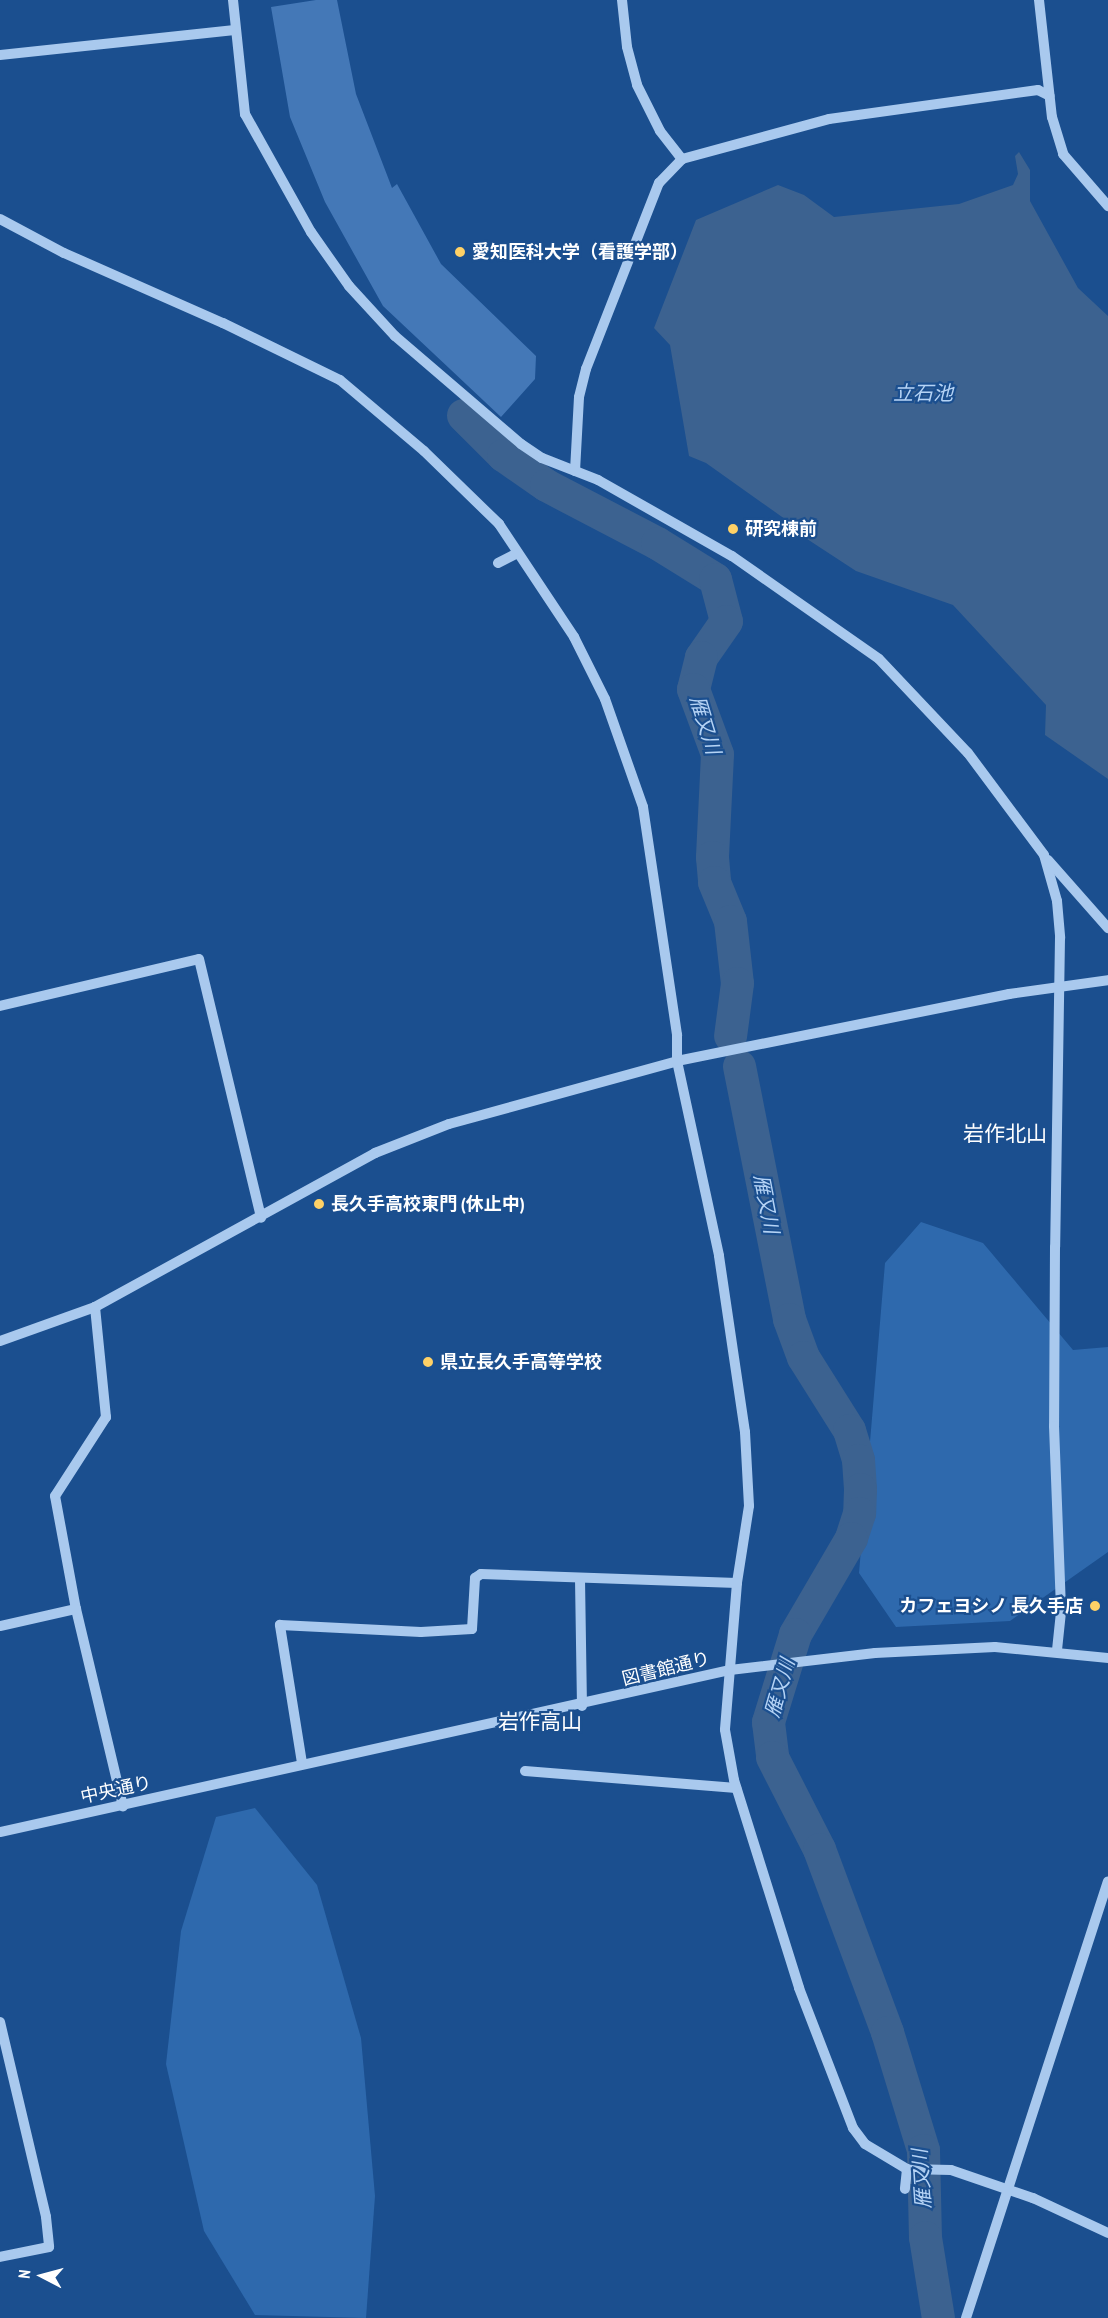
<!DOCTYPE html>
<html>
<head>
<meta charset="utf-8">
<style>
	body { margin:0 }
	#map { position:relative; width:1108px; height:2318px; overflow:hidden; background:#1b4f8f; font-family:"PT Sans Narrow","Noto Sans JP",sans-serif }
	div>[style] { position:absolute }
	.green>* { inset:0; background:#2e69ad }
	.water>* { inset:0; background:#3c6290 }
	.river>* { height:33px; margin:-16.5px; padding:0 16.5px; transform-origin:16.5px; border-radius:16.5px; background:#3c6290 }
	.building>* { inset:0; background:#4478b7 }
	.minor>* { height:10px; margin:-5px; padding:0 5px; transform-origin:5px; border-radius:5px; background:#a9c9ee }
	.dots>* { width:16px; height:16px; translate:-50% -50%; box-sizing:border-box; border:3px solid #1b4f8f; border-radius:50% }
	span { translate:-50% -50%; white-space:nowrap; text-align:center; line-height:1.15; -webkit-text-stroke:4.5px #1b4f8f; paint-order:stroke }
	.poi-label { font-size:18px; color:#fff; font-weight:700 }
	.left { translate:0 -50%; text-align:left }
	.right { translate:-100% -50%; text-align:right }
	.street-label { font-size:18px; color:#fff }
	.water-label { font-size:20px; color:#b5d3f5; font-style:italic }
	.quarter-label { font-size:21px; color:#fff }
	.north { position:absolute; left:12px; top:2246px; width:60px; height:60px; -webkit-text-stroke:4px #1b4f8f; paint-order:stroke; rotate:276deg; font-size:16px; font-weight:700; line-height:24px; text-align:center; color:#fff }
	.north::after { content:''; display:block; margin:auto; width:21px; height:27px; background:#fff; clip-path:polygon(50% 0,100% 100%,50% 72%,0 100%) }
</style>
</head>
<body>
<div id="map">
	<div class="green">
		<i style="clip-path:polygon(921px 1222px,983px 1243px,1073px 1350px,1108px 1347px,1108px 1552px,1010px 1621px,896px 1627px,859px 1573px,885px 1263px)"></i>
		<i style="clip-path:polygon(255px 1808px,317px 1885px,361px 2038px,375px 2196px,366px 2318px,255px 2315px,204px 2231px,166px 2064px,181px 1931px,216px 1817px)"></i>
	</div>
	<div class="water">
		<i style="clip-path:polygon(1019px 152px,1030px 170px,1030px 201px,1078px 288px,1108px 316px,1108px 779px,1045px 735px,1046px 705px,953px 605px,856px 571px,804px 537px,799px 529px,706px 463px,689px 456px,670px 345px,654px 328px,696px 220px,778px 185px,804px 195px,834px 217px,959px 204px,1013px 185px,1018px 174px,1015px 156px)"></i>
	</div>
	<div class="river">
		<i style="left:463px;top:415px;width:57px;rotate:45deg"></i>
		<i style="left:503px;top:455px;width:52px;rotate:34.9deg"></i>
		<i style="left:546px;top:485px;width:125px;rotate:27.6deg"></i>
		<i style="left:657px;top:543px;width:68px;rotate:31.8deg"></i>
		<i style="left:715px;top:579px;width:43px;rotate:75.3deg"></i>
		<i style="left:726px;top:621px;width:44px;rotate:124.8deg"></i>
		<i style="left:701px;top:657px;width:33px;rotate:104deg"></i>
		<i style="left:693px;top:689px;width:69px;rotate:69.7deg"></i>
		<i style="left:717px;top:754px;width:103px;rotate:92.8deg"></i>
		<i style="left:712px;top:857px;width:25px;rotate:85deg"></i>
		<i style="left:714px;top:882px;width:42px;rotate:67.7deg"></i>
		<i style="left:730px;top:921px;width:62px;rotate:83.6deg"></i>
		<i style="left:737px;top:983px;width:53px;rotate:97.5deg"></i>
		<i style="left:739px;top:1066px;width:258px;rotate:78.8deg"></i>
		<i style="left:789px;top:1319px;width:40px;rotate:69.8deg"></i>
		<i style="left:803px;top:1357px;width:86px;rotate:57.8deg"></i>
		<i style="left:849px;top:1430px;width:31px;rotate:73deg"></i>
		<i style="left:858px;top:1460px;width:29px;rotate:86deg"></i>
		<i style="left:860px;top:1489px;width:24px;rotate:92deg"></i>
		<i style="left:859px;top:1513px;width:26px;rotate:108deg"></i>
		<i style="left:851px;top:1538px;width:111px;rotate:120.3deg"></i>
		<i style="left:795px;top:1634px;width:92px;rotate:107.1deg"></i>
		<i style="left:768px;top:1722px;width:35px;rotate:83deg"></i>
		<i style="left:772px;top:1757px;width:103px;rotate:62.9deg"></i>
		<i style="left:819px;top:1849px;width:195px;rotate:69.6deg"></i>
		<i style="left:887px;top:2032px;width:123px;rotate:73deg"></i>
		<i style="left:923px;top:2150px;width:87px;rotate:88.7deg"></i>
		<i style="left:925px;top:2237px;width:82px;rotate:80.9deg"></i>
	</div>
	<div class="building">
		<i style="clip-path:polygon(316px 0,337px 0,356px 94px,392px 188px,397px 184px,441px 264px,536px 356px,535px 379px,501px 417px,383px 306px,325px 202px,290px 117px,271px 7px)"></i>
	</div>
	<div class="minor">
		<i style="left:233px;top:0;width:115px;rotate:84deg"></i>
		<i style="left:245px;top:114px;width:135px;rotate:60.8deg"></i>
		<i style="left:311px;top:232px;width:66px;rotate:54.9deg"></i>
		<i style="left:349px;top:286px;width:68px;rotate:47.4deg"></i>
		<i style="left:395px;top:336px;width:166px;rotate:40.6deg"></i>
		<i style="left:521px;top:444px;width:25px;rotate:34deg"></i>
		<i style="left:542px;top:458px;width:60px;rotate:21.4deg"></i>
		<i style="left:598px;top:480px;width:154px;rotate:29.6deg"></i>
		<i style="left:732px;top:556px;width:179px;rotate:35deg"></i>
		<i style="left:879px;top:659px;width:129px;rotate:46.6deg"></i>
		<i style="left:968px;top:753px;width:127px;rotate:53.3deg"></i>
		<i style="left:1044px;top:855px;width:48px;rotate:74.2deg"></i>
		<i style="left:1057px;top:901px;width:37px;rotate:85deg"></i>
		<i style="left:1060px;top:938px;width:309px;rotate:90.9deg"></i>
		<i style="left:1055px;top:1247px;width:179px;rotate:90.3deg"></i>
		<i style="left:1054px;top:1426px;width:186px;rotate:87.8deg"></i>
		<i style="left:1061px;top:1612px;width:39px;rotate:96deg"></i>
		<i style="left:622px;top:0;width:47px;rotate:83.9deg"></i>
		<i style="left:627px;top:47px;width:39px;rotate:75deg"></i>
		<i style="left:637px;top:85px;width:51px;rotate:63.4deg"></i>
		<i style="left:660px;top:131px;width:36px;rotate:52deg"></i>
		<i style="left:1039px;top:0;width:118px;rotate:83.7deg"></i>
		<i style="left:1052px;top:117px;width:39px;rotate:73deg"></i>
		<i style="left:1063px;top:154px;width:69px;rotate:49.1deg"></i>
		<i style="left:0;top:55px;width:236px;rotate:-6.1deg"></i>
		<i style="left:0;top:219px;width:72px;rotate:28deg"></i>
		<i style="left:64px;top:253px;width:174px;rotate:23.8deg"></i>
		<i style="left:223px;top:323px;width:130px;rotate:26deg"></i>
		<i style="left:340px;top:380px;width:110px;rotate:40.2deg"></i>
		<i style="left:424px;top:451px;width:105px;rotate:44.2deg"></i>
		<i style="left:499px;top:524px;width:136px;rotate:56.4deg"></i>
		<i style="left:574px;top:637px;width:69px;rotate:63.4deg"></i>
		<i style="left:605px;top:699px;width:114px;rotate:70.6deg"></i>
		<i style="left:643px;top:807px;width:231px;rotate:81.5deg"></i>
		<i style="left:677px;top:1035px;width:26px;rotate:90deg"></i>
		<i style="left:677px;top:1061px;width:199px;rotate:77.8deg"></i>
		<i style="left:719px;top:1256px;width:178px;rotate:81.6deg"></i>
		<i style="left:745px;top:1432px;width:74px;rotate:86.9deg"></i>
		<i style="left:749px;top:1506px;width:78px;rotate:98.9deg"></i>
		<i style="left:737px;top:1583px;width:147px;rotate:94.7deg"></i>
		<i style="left:725px;top:1730px;width:51px;rotate:79.8deg"></i>
		<i style="left:734px;top:1780px;width:218px;rotate:72.6deg"></i>
		<i style="left:799px;top:1988px;width:150px;rotate:68.9deg"></i>
		<i style="left:853px;top:2128px;width:20px;rotate:53deg"></i>
		<i style="left:865px;top:2144px;width:49px;rotate:30.8deg"></i>
		<i style="left:907px;top:2169px;width:20px;rotate:96deg"></i>
		<i style="left:575px;top:471px;width:74px;rotate:-86.9deg"></i>
		<i style="left:579px;top:397px;width:29px;rotate:-76deg"></i>
		<i style="left:586px;top:369px;width:200px;rotate:-68.6deg"></i>
		<i style="left:659px;top:183px;width:33px;rotate:-46deg"></i>
		<i style="left:682px;top:159px;width:152px;rotate:-15.2deg"></i>
		<i style="left:829px;top:119px;width:211px;rotate:-7.9deg"></i>
		<i style="left:1038px;top:90px;width:13px;rotate:27deg"></i>
		<i style="left:498px;top:563px;width:22px;rotate:-27deg"></i>
		<i style="left:1048px;top:860px;width:91px;rotate:48.6deg"></i>
		<i style="left:0;top:1006px;width:204px;rotate:-13.3deg"></i>
		<i style="left:199px;top:959px;width:266px;rotate:76.5deg"></i>
		<i style="left:95px;top:1307px;width:111px;rotate:84.3deg"></i>
		<i style="left:106px;top:1417px;width:94px;rotate:122.8deg"></i>
		<i style="left:55px;top:1496px;width:115px;rotate:79.5deg"></i>
		<i style="left:76px;top:1609px;width:203px;rotate:76.6deg"></i>
		<i style="left:0;top:1341px;width:101px;rotate:-19.7deg"></i>
		<i style="left:95px;top:1307px;width:320px;rotate:-28.8deg"></i>
		<i style="left:375px;top:1153px;width:79px;rotate:-21.4deg"></i>
		<i style="left:449px;top:1124px;width:237px;rotate:-15.4deg"></i>
		<i style="left:677px;top:1061px;width:339px;rotate:-11.4deg"></i>
		<i style="left:1009px;top:994px;width:100px;rotate:-8deg"></i>
		<i style="left:580px;top:1579px;width:127px;rotate:89.1deg"></i>
		<i style="left:0;top:1626px;width:78px;rotate:-12.6deg"></i>
		<i style="left:302px;top:1763px;width:140px;rotate:-99.1deg"></i>
		<i style="left:280px;top:1625px;width:141px;rotate:2.8deg"></i>
		<i style="left:421px;top:1632px;width:51px;rotate:-3.4deg"></i>
		<i style="left:472px;top:1629px;width:51px;rotate:-86.6deg"></i>
		<i style="left:475px;top:1578px;width:7px;rotate:-34deg"></i>
		<i style="left:481px;top:1574px;width:256px;rotate:2deg"></i>
		<i style="left:525px;top:1771px;width:212px;rotate:4.6deg"></i>
		<i style="left:0;top:1832px;width:748px;rotate:-12.51deg"></i>
		<i style="left:730px;top:1670px;width:146px;rotate:-6.7deg"></i>
		<i style="left:875px;top:1653px;width:120px;rotate:-2.9deg"></i>
		<i style="left:995px;top:1647px;width:114px;rotate:5.6deg"></i>
		<i style="left:0;top:2022px;width:200px;rotate:76.7deg"></i>
		<i style="left:46px;top:2217px;width:30px;rotate:84deg"></i>
		<i style="left:49px;top:2247px;width:50px;rotate:168.5deg"></i>
		<i style="left:907px;top:2169px;width:44px;rotate:1.3deg"></i>
		<i style="left:951px;top:2170px;width:87px;rotate:18.9deg"></i>
		<i style="left:1033px;top:2198px;width:83px;rotate:25deg"></i>
		<i style="left:966px;top:2318px;width:459px;rotate:-72deg"></i>
	</div>
	<div class="dots">
		<i style="left:460px;top:252px;background:#ffd166"></i>
		<i style="left:733px;top:529px;background:#ffd166"></i>
		<i style="left:319px;top:1204px;background:#ffd166"></i>
		<i style="left:428px;top:1362px;background:#ffd166"></i>
		<i style="left:1095px;top:1606px;background:#ffd166"></i>
	</div>
	<div class="poi-label">
		<span class="left" style="left:472px;top:252px">愛知医科大学（看護学部）</span>
		<span class="left" style="left:745px;top:529px">研究棟前</span>
		<span class="left" style="left:331px;top:1204px">長久手高校東門 (休止中)</span>
		<span class="left" style="left:440px;top:1362px">県立長久手高等学校</span>
		<span class="right" style="left:1083px;top:1606px">カフェヨシノ 長久手店</span>
	</div>
	<div class="street-label">
		<span style="left:666px;top:1669px;rotate:-14deg">図書館通り</span>
		<span style="left:116px;top:1790px;rotate:-12deg">中央通り</span>
	</div>
	<div class="water-label">
		<span style="left:923px;top:393px">立石池</span>
		<span style="left:705px;top:725px;rotate:73deg">雁又川</span>
		<span style="left:766px;top:1204px;rotate:79deg">雁又川</span>
		<span style="left:780px;top:1688px;rotate:-74deg">雁又川</span>
		<span style="left:922px;top:2179px;rotate:-94deg">雁又川</span>
	</div>
	<div class="quarter-label">
		<span style="left:1005px;top:1134px">岩作北山</span>
		<span style="left:540px;top:1722px">岩作高山</span>
	</div>
	<div class="north">N</div>
</div>
</body>
</html>
